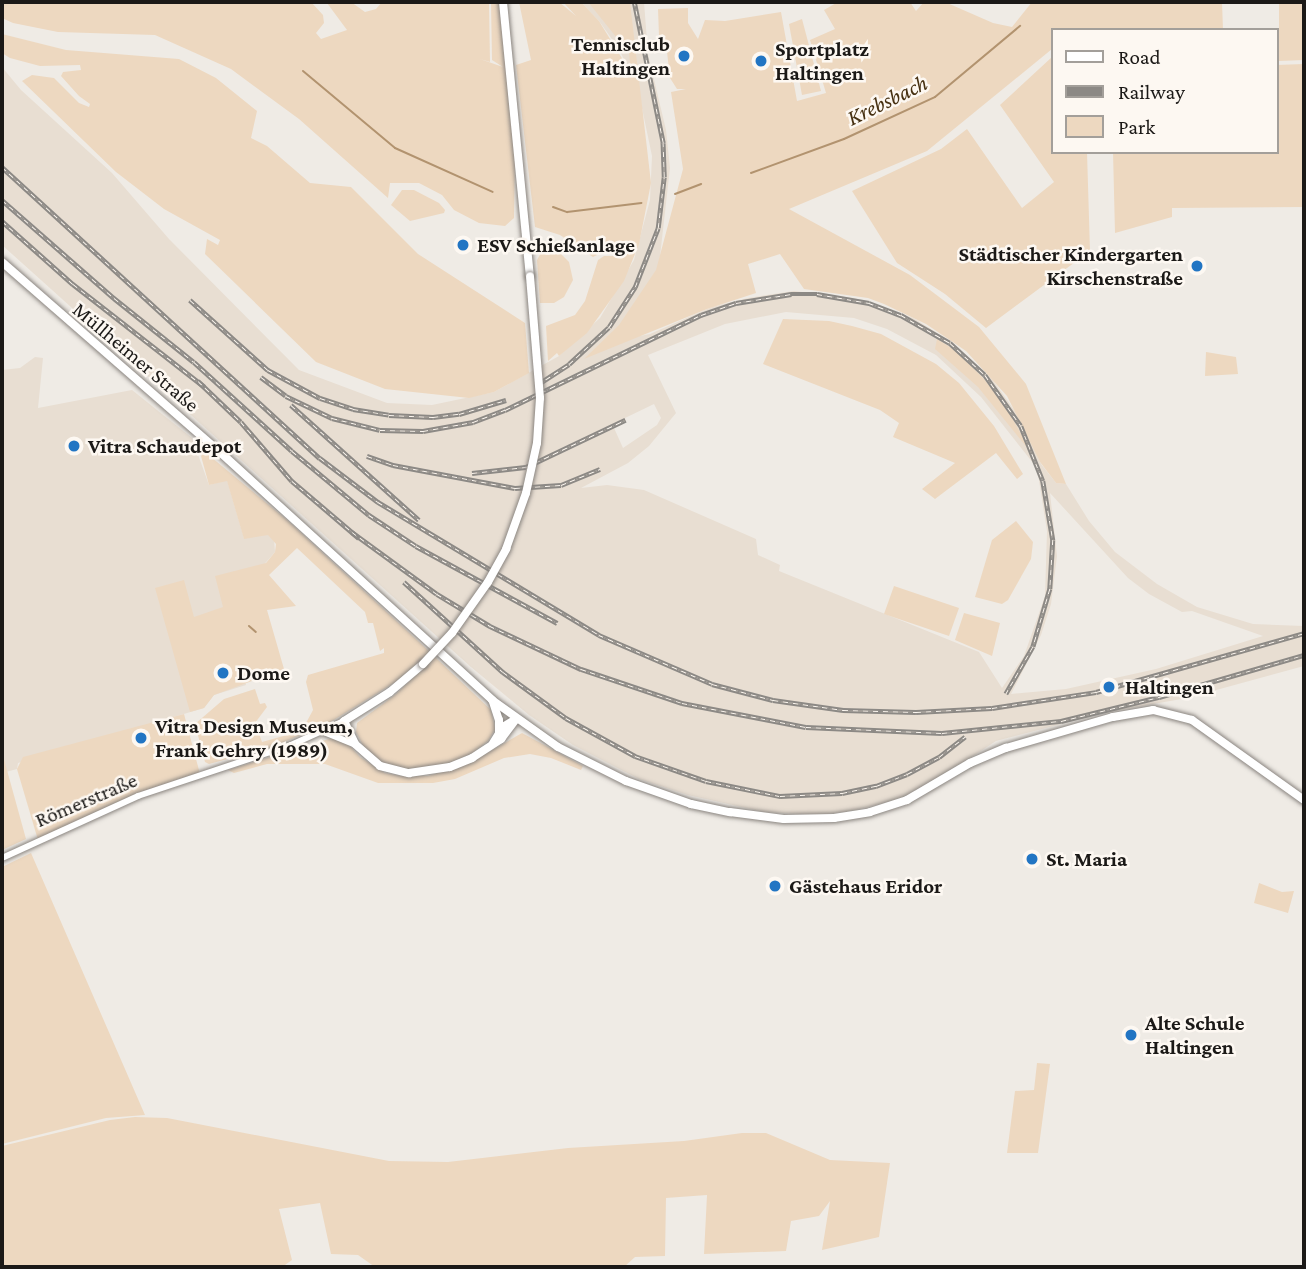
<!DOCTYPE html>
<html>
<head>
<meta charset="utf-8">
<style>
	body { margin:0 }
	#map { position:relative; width:1306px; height:1269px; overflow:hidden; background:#efebe5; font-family:"Crimson Pro",serif }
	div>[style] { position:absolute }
	.built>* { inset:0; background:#e8ded2 }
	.green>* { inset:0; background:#edd8c0 }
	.stream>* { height:2px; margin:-1px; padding:0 1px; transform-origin:1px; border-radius:1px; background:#b2936f }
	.roads { filter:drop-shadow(0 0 2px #8a8580) drop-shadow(0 0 2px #8a8580) }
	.tertiary>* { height:6px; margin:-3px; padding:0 3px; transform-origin:3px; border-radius:3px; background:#fff }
	.primary>* { height:8px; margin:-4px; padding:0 4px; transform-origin:4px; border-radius:4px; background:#fff }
	.rail>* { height:4.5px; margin-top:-2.25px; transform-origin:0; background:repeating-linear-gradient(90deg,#fdf8f2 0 5px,#8c8985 0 10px); box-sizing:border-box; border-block:2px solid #8c8985 }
	.bridges { filter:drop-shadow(0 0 2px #8a8580) drop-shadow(0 0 2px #8a8580) }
	.primary-bridge>* { height:8px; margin:-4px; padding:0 4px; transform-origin:4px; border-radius:4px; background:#fff }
	.dots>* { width:19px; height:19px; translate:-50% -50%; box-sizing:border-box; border:4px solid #fdf8f2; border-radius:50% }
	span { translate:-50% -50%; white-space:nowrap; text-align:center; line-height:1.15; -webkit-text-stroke:5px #fdf8f2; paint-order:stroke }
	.poi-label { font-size:21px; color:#1b1917; font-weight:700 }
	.right { translate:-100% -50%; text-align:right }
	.left { translate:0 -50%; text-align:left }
	.street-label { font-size:21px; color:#1b1917 }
	.water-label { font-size:23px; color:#473112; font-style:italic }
	.frame { position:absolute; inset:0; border:4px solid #1b1917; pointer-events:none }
	.legend { position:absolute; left:1051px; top:28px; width:228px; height:126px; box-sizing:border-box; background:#fdf8f2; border:2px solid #a39f9a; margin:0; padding:9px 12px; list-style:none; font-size:21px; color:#1b1917 }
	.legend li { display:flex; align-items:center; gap:14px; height:35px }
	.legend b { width:35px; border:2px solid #a39f9a }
</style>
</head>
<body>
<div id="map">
	<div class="built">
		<i style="clip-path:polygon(evenodd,581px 2px,588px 2px,603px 17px,632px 58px,629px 2px,644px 2px,648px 54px,666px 130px,670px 168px,658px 274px,613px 341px,650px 334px,712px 307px,748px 298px,794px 291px,854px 298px,913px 318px,952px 342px,992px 379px,1019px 417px,1041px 464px,1056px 483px,1066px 484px,1089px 521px,1115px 552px,1157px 584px,1197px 607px,1253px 624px,1304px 626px,1304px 666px,1187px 698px,1103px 713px,996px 741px,921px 790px,892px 801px,851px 811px,817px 815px,764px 812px,688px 795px,639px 779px,573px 745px,529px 715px,471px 667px,2px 245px,2px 67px,21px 90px,112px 173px,169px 239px,299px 370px,387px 403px,432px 405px,494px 392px,559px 356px,600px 318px,634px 260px,650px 200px,652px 156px,638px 89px,619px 49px,599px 21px,581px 2px,786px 312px,854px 318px,887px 329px,936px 355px,981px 397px,1037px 468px,1047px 531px,1045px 596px,1024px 656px,1002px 688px,979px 652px,779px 571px,780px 565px,758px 555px,756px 539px,644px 490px,607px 485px,581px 488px,628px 463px,649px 446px,676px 413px,648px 355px,725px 324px,786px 312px,581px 2px,654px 404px,661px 418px,657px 425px,623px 448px,614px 428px,626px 422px,625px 418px,654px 404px,581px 2px,1050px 493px,1128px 578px,1149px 594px,1182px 612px,1192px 611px,1263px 636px,1156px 669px,1066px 689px,1011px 694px,1041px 635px,1051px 604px,1057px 556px,1050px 493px)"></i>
		<i style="clip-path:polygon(35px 357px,43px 358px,38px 408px,132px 390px,192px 438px,209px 485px,227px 480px,244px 538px,268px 534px,274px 539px,275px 552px,227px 607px,246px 685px,214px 695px,204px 708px,18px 763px,17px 769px,2px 773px,2px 370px,20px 368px)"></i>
	</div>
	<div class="green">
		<i style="clip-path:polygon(2px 2px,311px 2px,323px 15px,324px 23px,316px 33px,321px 39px,347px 30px,327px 3px,330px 2px,351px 2px,365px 12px,376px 9px,382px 2px,489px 2px,490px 62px,480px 59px,503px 67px,492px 60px,491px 2px,499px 2px,515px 158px,514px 218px,505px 226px,479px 223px,454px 210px,442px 195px,419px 183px,390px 183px,388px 198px,299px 119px,231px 69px,155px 35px,58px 32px,13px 23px,2px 18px)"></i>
		<i style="clip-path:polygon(519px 2px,559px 2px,576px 16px,563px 2px,581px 2px,599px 21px,631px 73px,629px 53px,588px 2px,630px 2px,651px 183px,639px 244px,624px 281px,587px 333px,559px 356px,557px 353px,548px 361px,546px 326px,575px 315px,585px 301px,598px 260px,604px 256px,621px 256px,623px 252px,605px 251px,593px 257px,560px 235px,535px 227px,516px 65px,531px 60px)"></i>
		<i style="clip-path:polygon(838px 2px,910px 2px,916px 11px,924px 2px,945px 2px,993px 23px,1012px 27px,1032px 2px,1222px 2px,1223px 30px,1052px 30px,1052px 49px,927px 151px,789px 209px,910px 275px,979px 327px,1026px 384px,1066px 484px,1056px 483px,1040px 462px,1007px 396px,966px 351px,926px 324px,884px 304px,868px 298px,804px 289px,780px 254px,748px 264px,756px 293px,707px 309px,584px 359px,619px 325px,656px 270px,683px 169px,671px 92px,686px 89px,677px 89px,670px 78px,666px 43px,659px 36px,658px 9px,688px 8px,688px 23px,698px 39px,705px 20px,725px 21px,781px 12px,797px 101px,826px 93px,810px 40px,835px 29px,824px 10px)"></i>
		<i style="clip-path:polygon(1279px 2px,1304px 2px,1304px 60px,1279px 61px)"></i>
		<i style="clip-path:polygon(802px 19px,821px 91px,802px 95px,789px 24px)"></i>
		<i style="clip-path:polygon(2px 34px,66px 50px,179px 59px,216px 78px,257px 111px,251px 138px,267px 146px,310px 183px,351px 187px,418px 254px,525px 323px,529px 373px,494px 392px,469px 398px,385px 389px,316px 362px,205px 254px,207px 239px,218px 245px,220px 240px,164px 209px,116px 172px,22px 81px,32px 75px,54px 78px,79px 103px,89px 107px,90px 104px,79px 96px,61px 76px,63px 72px,81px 70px,80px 65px,40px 66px,10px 58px,2px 53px)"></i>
		<i style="clip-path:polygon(1052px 57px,1052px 152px,1087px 152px,1090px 251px,986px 328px,945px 294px,897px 263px,852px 191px,941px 149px,967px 129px,1022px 208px,1054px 182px,1000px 105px)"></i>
		<i style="clip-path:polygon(1304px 64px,1304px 207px,1172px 208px,1172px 217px,1115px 233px,1113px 152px,1276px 152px,1276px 65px)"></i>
		<i style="clip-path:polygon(402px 190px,414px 190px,439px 203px,445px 210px,444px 213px,410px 221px,391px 205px)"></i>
		<i style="clip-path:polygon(551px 250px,560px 253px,569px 262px,573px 280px,564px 297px,554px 303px,540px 303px,537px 260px,541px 253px)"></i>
		<i style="clip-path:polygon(783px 319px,829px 321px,852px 326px,881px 334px,936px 364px,959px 383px,994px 426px,1023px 474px,1017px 479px,996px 453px,935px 499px,922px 489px,955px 463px,893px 437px,899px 423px,880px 410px,763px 364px)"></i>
		<i style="clip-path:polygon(937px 339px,956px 351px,984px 379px,1004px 404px,1033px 455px,978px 387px,935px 349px)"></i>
		<i style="clip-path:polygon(1206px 352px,1236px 357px,1238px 374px,1205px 376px)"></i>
		<i style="clip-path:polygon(205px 452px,287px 520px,430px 652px,397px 681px,329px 723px,272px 747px,209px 764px,205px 762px,195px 724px,224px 699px,255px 689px,260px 704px,265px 703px,267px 707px,255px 723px,262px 742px,294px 733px,306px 723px,313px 710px,306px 682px,308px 675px,384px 653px,384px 648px,380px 651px,373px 623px,368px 623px,365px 612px,297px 548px,269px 575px,296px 606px,267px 610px,284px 669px,214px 695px,204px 708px,190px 712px,155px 588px,184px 580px,194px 617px,223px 607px,215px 576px,266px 563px,275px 552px,276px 544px,268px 535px,244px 539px,227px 481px,209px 485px,201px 456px)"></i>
		<i style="clip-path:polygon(1016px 521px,1033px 542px,1031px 559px,1008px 600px,1002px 604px,975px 597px,992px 540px)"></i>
		<i style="clip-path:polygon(894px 586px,959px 608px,949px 636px,884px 614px)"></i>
		<i style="clip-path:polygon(964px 613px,1000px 623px,992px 656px,955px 640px)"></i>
		<i style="clip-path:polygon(435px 657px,491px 710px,495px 729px,488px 741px,471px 754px,442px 766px,409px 769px,386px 765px,366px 751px,356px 732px,357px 723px,395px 695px)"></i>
		<i style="clip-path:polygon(184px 714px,200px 774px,38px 840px,17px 769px,23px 757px)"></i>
		<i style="clip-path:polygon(522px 733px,583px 766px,581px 770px,551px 758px,530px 754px,504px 758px,455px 779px,433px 783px,378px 783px,325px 764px,267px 764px,234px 773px,228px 770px,332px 738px,346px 742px,360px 757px,385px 773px,401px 776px,428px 776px,470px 763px)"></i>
		<i style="clip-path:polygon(2px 752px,26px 839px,2px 850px)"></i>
		<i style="clip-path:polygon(31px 853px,145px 1115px,106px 1118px,2px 1144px,2px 867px)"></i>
		<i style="clip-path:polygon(1259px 883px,1282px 892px,1294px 891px,1288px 913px,1254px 903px)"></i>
		<i style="clip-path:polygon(1037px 1063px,1050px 1064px,1038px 1153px,1007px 1153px,1015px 1091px,1034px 1090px)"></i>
		<i style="clip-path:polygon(135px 1117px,167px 1118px,389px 1161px,448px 1162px,568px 1148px,684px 1141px,742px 1133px,766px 1133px,830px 1160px,890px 1163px,879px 1237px,822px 1250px,830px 1201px,819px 1216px,791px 1221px,786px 1251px,704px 1254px,707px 1195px,666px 1198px,665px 1256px,635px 1257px,624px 1267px,375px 1267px,358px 1255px,331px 1254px,320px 1203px,279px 1209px,292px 1260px,282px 1267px,2px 1267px,2px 1146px,110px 1120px)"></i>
	</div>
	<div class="stream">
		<i style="left:303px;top:71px;width:120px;rotate:39.9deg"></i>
		<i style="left:395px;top:148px;width:107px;rotate:24.2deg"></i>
		<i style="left:751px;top:173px;width:99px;rotate:-20.1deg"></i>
		<i style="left:844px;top:139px;width:100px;rotate:-24.8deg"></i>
		<i style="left:935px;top:97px;width:111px;rotate:-39.9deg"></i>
		<i style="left:675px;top:194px;width:28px;rotate:-21deg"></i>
		<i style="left:553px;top:207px;width:15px;rotate:20deg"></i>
		<i style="left:567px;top:212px;width:75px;rotate:-6.9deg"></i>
		<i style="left:249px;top:626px;width:9px;rotate:41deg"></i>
	</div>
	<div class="roads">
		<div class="tertiary">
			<i style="left:324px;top:732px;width:32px;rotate:22deg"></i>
			<i style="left:2px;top:858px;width:149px;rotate:-24.5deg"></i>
			<i style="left:138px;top:796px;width:161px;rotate:-18.4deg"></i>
			<i style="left:291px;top:745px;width:58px;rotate:-24.4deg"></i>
		</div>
		<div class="primary">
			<i style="left:503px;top:2px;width:275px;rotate:84.4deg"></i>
			<i style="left:2px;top:262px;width:291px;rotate:41.1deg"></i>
			<i style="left:221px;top:453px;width:367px;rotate:42.3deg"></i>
			<i style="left:492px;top:700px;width:81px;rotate:35.5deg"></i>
			<i style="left:558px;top:747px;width:76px;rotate:26.6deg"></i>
			<i style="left:626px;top:781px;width:69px;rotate:19.5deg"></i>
			<i style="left:691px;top:804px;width:40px;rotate:12deg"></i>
			<i style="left:730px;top:812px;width:54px;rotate:7.4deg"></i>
			<i style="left:784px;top:819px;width:50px;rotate:-1.1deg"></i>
			<i style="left:834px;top:818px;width:36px;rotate:-9deg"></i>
			<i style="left:870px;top:812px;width:39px;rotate:-18deg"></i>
			<i style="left:907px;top:800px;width:73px;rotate:-30.4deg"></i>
			<i style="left:970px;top:763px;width:39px;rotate:-23deg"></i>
			<i style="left:1006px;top:748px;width:111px;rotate:-16.2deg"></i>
			<i style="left:1113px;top:717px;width:41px;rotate:-9.9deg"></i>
			<i style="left:1153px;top:710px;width:40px;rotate:14.4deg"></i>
			<i style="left:1192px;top:720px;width:138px;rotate:35.5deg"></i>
			<i style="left:423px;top:664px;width:43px;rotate:139.7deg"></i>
			<i style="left:390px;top:692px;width:54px;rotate:147.8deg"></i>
			<i style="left:344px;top:721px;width:25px;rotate:64deg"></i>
			<i style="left:355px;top:744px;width:33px;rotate:41deg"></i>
			<i style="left:380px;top:766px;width:30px;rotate:14deg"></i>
			<i style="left:409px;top:773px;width:41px;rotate:-8.3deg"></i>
			<i style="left:450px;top:767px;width:24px;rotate:-22deg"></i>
			<i style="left:472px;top:758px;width:35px;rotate:-33deg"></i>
			<i style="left:501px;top:739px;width:25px;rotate:-53deg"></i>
			<i style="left:493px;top:702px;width:19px;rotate:72deg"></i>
			<i style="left:499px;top:720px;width:12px;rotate:90deg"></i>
			<i style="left:493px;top:743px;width:19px;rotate:-58deg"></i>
			<i style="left:503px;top:727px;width:15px;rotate:-32deg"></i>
		</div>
	</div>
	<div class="rail">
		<i style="left:2px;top:167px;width:431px;rotate:42.5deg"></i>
		<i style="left:320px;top:458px;width:73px;rotate:37.2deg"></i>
		<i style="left:378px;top:502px;width:258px;rotate:31deg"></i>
		<i style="left:599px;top:635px;width:123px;rotate:23.4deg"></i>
		<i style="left:712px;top:684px;width:63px;rotate:14.7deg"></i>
		<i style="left:773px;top:700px;width:71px;rotate:8.1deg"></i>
		<i style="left:843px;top:710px;width:73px;rotate:1.6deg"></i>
		<i style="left:916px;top:712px;width:76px;rotate:-3deg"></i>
		<i style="left:992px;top:708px;width:105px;rotate:-8.7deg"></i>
		<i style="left:1096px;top:692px;width:216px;rotate:-15.8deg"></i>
		<i style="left:2px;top:200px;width:149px;rotate:41.2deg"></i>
		<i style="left:114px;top:298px;width:102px;rotate:38.7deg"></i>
		<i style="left:194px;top:362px;width:132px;rotate:42.2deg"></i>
		<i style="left:292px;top:451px;width:100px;rotate:39.7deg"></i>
		<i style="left:369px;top:515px;width:56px;rotate:33.4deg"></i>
		<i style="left:416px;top:546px;width:161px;rotate:28.6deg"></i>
		<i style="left:2px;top:221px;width:95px;rotate:41.6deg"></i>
		<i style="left:73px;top:284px;width:167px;rotate:38deg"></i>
		<i style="left:190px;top:300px;width:105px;rotate:41.9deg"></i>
		<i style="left:268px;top:370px;width:59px;rotate:28.3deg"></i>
		<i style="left:320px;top:398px;width:35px;rotate:18deg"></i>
		<i style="left:353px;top:409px;width:36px;rotate:9deg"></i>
		<i style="left:389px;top:415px;width:44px;rotate:2.6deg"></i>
		<i style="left:433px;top:417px;width:26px;rotate:-7deg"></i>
		<i style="left:459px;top:414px;width:49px;rotate:-16.6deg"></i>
		<i style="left:261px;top:377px;width:31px;rotate:37deg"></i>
		<i style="left:286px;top:396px;width:51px;rotate:25.6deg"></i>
		<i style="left:332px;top:418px;width:49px;rotate:14deg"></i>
		<i style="left:380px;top:430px;width:43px;rotate:1.3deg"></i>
		<i style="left:423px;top:431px;width:51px;rotate:-10.2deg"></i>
		<i style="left:473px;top:422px;width:34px;rotate:-21deg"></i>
		<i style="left:505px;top:410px;width:218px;rotate:-25.9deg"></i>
		<i style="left:701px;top:315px;width:37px;rotate:-19deg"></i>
		<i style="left:736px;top:303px;width:56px;rotate:-9.3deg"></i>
		<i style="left:791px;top:294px;width:26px"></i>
		<i style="left:817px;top:294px;width:53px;rotate:9.8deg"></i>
		<i style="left:869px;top:303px;width:34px;rotate:21deg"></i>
		<i style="left:901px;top:315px;width:56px;rotate:29.7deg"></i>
		<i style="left:950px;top:343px;width:47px;rotate:42.4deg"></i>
		<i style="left:985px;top:375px;width:62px;rotate:54.8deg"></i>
		<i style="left:1021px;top:426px;width:59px;rotate:68.2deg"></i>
		<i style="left:1043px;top:481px;width:60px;rotate:80.4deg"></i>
		<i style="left:1053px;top:540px;width:49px;rotate:93.5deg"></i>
		<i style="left:1050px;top:589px;width:60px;rotate:106.3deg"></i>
		<i style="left:1033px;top:647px;width:54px;rotate:119.9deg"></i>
		<i style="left:198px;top:381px;width:59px;rotate:43.6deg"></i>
		<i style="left:241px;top:422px;width:78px;rotate:49.2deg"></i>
		<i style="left:292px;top:481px;width:88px;rotate:40.4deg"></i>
		<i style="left:537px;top:385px;width:38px;rotate:-33deg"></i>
		<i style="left:569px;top:364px;width:54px;rotate:-42.8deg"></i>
		<i style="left:609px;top:327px;width:48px;rotate:-57deg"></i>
		<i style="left:635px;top:287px;width:63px;rotate:-68.7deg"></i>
		<i style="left:658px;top:228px;width:51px;rotate:-83.3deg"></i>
		<i style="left:664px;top:177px;width:34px;rotate:-92deg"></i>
		<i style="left:663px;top:143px;width:144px;rotate:-101.6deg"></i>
		<i style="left:291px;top:405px;width:172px;rotate:41.9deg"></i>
		<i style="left:367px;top:456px;width:28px;rotate:19deg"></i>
		<i style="left:393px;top:465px;width:124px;rotate:10.7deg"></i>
		<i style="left:515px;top:488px;width:46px;rotate:-3.7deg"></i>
		<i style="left:561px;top:485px;width:42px;rotate:-22.3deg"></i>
		<i style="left:472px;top:473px;width:54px;rotate:-6.3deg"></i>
		<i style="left:526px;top:467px;width:110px;rotate:-25.4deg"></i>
		<i style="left:352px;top:532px;width:105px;rotate:36.1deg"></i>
		<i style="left:437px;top:594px;width:62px;rotate:31.1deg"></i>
		<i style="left:490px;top:626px;width:101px;rotate:25.3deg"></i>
		<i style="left:581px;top:669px;width:107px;rotate:18.6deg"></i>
		<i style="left:682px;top:703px;width:126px;rotate:11deg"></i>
		<i style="left:806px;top:727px;width:136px;rotate:2.5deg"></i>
		<i style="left:942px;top:733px;width:120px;rotate:-5.8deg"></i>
		<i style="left:1061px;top:721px;width:101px;rotate:-13.8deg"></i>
		<i style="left:1159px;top:697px;width:151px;rotate:-16.2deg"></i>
		<i style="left:404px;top:582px;width:134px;rotate:42.3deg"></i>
		<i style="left:503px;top:672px;width:78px;rotate:36.1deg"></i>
		<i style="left:566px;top:718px;width:79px;rotate:28.8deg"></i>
		<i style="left:635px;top:756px;width:75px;rotate:19.4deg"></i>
		<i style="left:706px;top:781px;width:76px;rotate:11.5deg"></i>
		<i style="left:780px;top:796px;width:62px;rotate:-2.8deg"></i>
		<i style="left:842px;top:793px;width:35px;rotate:-12deg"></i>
		<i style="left:876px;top:786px;width:33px;rotate:-21deg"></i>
		<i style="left:907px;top:774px;width:36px;rotate:-28deg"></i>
		<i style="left:939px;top:757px;width:33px;rotate:-38deg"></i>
	</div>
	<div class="bridges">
		<div class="primary-bridge">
			<i style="left:423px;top:664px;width:42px;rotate:-46.9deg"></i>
			<i style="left:452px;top:633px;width:62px;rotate:-54.8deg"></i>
			<i style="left:488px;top:582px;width:38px;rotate:-61deg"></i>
			<i style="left:506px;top:549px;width:59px;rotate:-70.3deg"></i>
			<i style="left:526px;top:493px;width:51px;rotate:-77.6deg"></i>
			<i style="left:537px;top:443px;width:45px;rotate:-86.2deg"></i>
			<i style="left:540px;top:398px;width:122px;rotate:-94.7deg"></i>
		</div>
	</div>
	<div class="dots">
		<i style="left:684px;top:56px;background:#2275c3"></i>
		<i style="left:761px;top:61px;background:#2275c3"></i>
		<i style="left:463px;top:245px;background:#2275c3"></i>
		<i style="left:1197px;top:266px;background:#2275c3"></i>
		<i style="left:74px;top:446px;background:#2275c3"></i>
		<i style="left:223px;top:673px;background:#2275c3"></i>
		<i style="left:1109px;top:687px;background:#2275c3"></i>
		<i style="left:141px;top:738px;background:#2275c3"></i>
		<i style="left:1032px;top:859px;background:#2275c3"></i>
		<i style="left:775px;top:886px;background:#2275c3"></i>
		<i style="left:1131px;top:1035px;background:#2275c3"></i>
	</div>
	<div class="poi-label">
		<span class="right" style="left:670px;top:56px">Tennisclub<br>Haltingen</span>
		<span class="left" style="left:775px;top:61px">Sportplatz<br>Haltingen</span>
		<span class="left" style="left:477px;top:245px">ESV Schießanlage</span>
		<span class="right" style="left:1183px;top:266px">Städtischer Kindergarten<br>Kirschenstraße</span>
		<span class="left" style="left:88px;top:446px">Vitra Schaudepot</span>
		<span class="left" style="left:237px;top:673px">Dome</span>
		<span class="left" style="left:1125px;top:687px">Haltingen</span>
		<span class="left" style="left:155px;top:738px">Vitra Design Museum,<br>Frank Gehry (1989)</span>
		<span class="left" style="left:1046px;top:859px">St. Maria</span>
		<span class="left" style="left:789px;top:886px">Gästehaus Eridor</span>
		<span class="left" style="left:1145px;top:1035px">Alte Schule<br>Haltingen</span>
	</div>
	<div class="street-label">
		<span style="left:136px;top:357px;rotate:40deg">Müllheimer Straße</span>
		<span style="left:86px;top:800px;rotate:-23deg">Römerstraße</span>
	</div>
	<div class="water-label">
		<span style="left:887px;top:100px;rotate:-26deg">Krebsbach</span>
	</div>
	<div class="frame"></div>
	<ul class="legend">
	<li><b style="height:9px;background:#fff"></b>Road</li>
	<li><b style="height:9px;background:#8c8985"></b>Railway</li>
	<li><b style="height:19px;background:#edd8c0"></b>Park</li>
	</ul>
</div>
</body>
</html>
